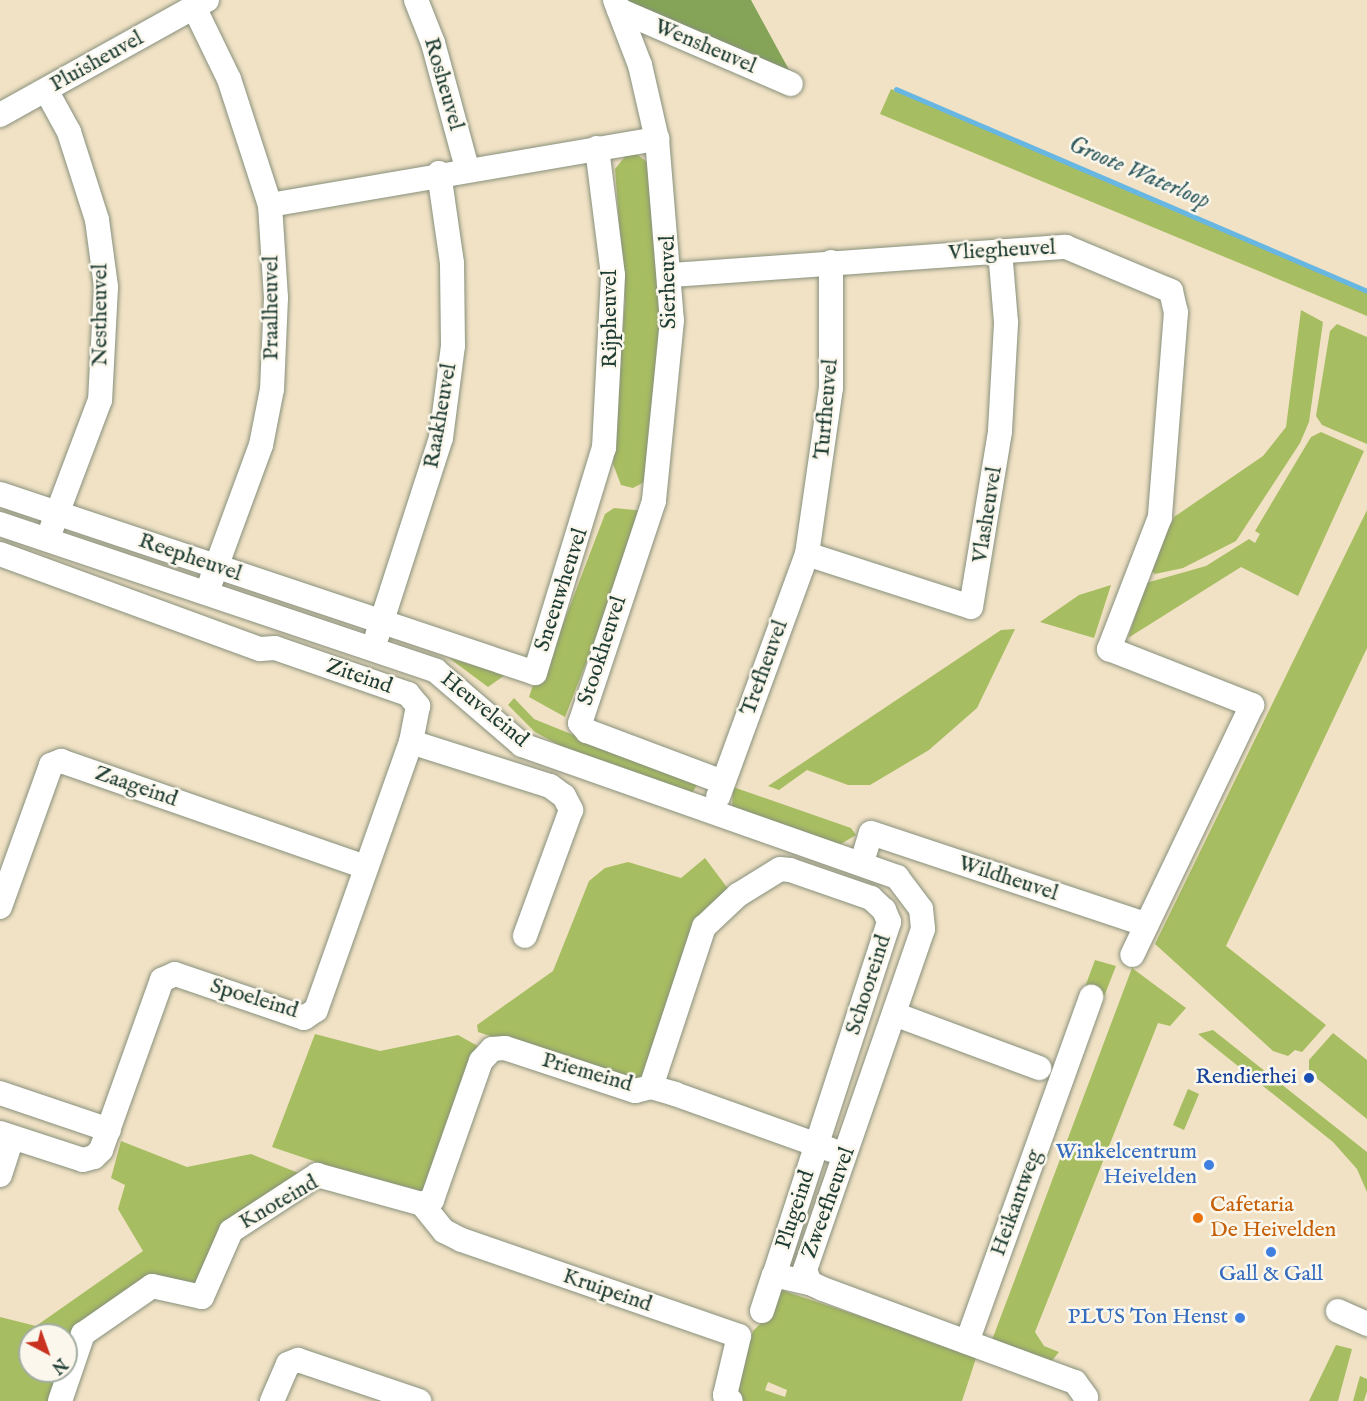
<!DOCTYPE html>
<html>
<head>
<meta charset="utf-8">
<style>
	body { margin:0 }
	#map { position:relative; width:1367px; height:1401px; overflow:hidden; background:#f1e2c5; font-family:"IM FELL English",serif }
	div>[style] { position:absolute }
	.green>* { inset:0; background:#a7bd61 }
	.forest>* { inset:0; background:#85a457 }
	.stream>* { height:5px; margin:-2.5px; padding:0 2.5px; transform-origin:2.5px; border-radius:2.5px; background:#68b6e2 }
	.roads { filter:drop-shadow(0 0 2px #88907c) drop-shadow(0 0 2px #88907c) }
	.minor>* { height:24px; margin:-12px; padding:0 12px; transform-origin:12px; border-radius:12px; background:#fff }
	.dots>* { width:16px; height:16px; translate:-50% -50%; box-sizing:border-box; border:3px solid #fbf7ec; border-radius:50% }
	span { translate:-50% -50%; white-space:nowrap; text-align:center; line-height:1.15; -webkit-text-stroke:5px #fbf7ec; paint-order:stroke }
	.street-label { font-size:22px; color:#1f3d34 }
	.transit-label { font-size:22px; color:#164399 }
	.right { translate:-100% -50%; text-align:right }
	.shop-label { font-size:22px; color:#366cbe }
	.food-label { font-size:22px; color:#c56008 }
	.left { translate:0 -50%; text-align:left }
	.water-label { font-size:24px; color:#315b60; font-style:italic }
	.north { position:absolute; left:18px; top:1323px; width:60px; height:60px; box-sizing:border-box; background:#fbf7ec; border:2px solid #a3ada2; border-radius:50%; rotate:139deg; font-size:16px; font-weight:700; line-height:24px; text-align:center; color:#1f3d34 }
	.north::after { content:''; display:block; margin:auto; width:21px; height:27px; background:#c8321e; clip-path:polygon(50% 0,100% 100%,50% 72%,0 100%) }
</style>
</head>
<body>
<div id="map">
	<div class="green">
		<i style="clip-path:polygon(891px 89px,1367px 293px,1367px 316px,880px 114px)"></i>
		<i style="clip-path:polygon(627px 154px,638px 155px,653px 167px,663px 319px,648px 480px,633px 488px,621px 485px,613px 464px,625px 300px,615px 169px)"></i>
		<i style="clip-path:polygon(1301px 310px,1323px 322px,1309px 422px,1300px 443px,1236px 541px,1183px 568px,1155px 574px,1149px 569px,1174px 517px,1263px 456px,1286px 427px)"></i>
		<i style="clip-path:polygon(1337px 324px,1367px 337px,1367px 444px,1322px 425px,1316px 416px,1330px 331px)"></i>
		<i style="clip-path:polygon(1321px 432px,1364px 451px,1298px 596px,1241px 567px,1128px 638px,1146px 583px,1206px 566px,1249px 539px,1255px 543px,1260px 534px,1255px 531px,1311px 437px)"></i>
		<i style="clip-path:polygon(614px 508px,645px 511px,565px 717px,529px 697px,534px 682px,541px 682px,605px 514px)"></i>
		<i style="clip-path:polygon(1367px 510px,1367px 648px,1226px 946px,1326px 1025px,1302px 1052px,1295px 1050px,1288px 1056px,1273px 1051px,1155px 944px)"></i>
		<i style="clip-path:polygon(1111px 585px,1094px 638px,1040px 622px,1079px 595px)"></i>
		<i style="clip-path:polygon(1015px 629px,977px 708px,929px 750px,870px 785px,848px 785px,807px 770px,779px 790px,768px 786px,1001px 630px)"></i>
		<i style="clip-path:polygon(449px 658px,505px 675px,488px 687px)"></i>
		<i style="clip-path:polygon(514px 698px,534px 719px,697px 785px,692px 793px,568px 750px,535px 732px,508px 705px)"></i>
		<i style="clip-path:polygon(733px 787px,851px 828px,856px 835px,839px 845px,732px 808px)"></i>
		<i style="clip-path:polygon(705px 858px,732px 894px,649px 1077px,637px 1084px,478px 1032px,477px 1025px,553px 971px,589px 881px,605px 868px,628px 862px,681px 878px)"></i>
		<i style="clip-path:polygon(1095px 960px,1116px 966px,1063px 1101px,1045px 1094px)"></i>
		<i style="clip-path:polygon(1132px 968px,1186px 1008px,1170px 1026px,1158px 1023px,1035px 1332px,1044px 1346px,1059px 1352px,1050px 1363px,992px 1340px)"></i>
		<i style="clip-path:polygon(1213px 1030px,1367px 1152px,1367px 1192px,1357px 1169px,1333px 1142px,1198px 1034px)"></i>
		<i style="clip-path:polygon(1333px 1033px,1367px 1060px,1367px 1119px,1309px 1072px,1309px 1060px)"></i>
		<i style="clip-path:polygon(315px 1034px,380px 1051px,458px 1035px,483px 1049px,420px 1197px,272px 1147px)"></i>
		<i style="clip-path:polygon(1188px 1089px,1199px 1094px,1184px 1130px,1173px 1125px)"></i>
		<i style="clip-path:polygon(121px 1141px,187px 1167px,251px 1154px,306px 1176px,221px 1231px,198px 1290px,152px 1277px,66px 1358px,66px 1335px,30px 1335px,30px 1371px,61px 1371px,50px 1401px,0 1401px,0 1317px,36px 1326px,143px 1251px,118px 1209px,125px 1185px,111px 1178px)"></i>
		<i style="clip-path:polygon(evenodd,778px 1289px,977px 1355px,962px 1401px,735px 1401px,733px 1390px,753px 1331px,764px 1320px,778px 1289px,768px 1382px,787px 1390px,785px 1397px,765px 1390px,768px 1382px)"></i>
		<i style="clip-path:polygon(1336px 1345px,1352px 1349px,1338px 1401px,1309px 1401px)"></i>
		<i style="clip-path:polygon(1360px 1376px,1367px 1379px,1367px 1391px,1364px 1401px,1353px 1401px)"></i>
	</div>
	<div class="forest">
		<i style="clip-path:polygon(625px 0,751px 0,794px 79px)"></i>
	</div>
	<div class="stream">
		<i style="left:896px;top:89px;width:512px;rotate:23.21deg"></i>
	</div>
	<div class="roads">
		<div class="minor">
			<i style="left:207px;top:0;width:15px;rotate:152deg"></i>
			<i style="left:194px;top:7px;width:80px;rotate:64.1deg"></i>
			<i style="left:229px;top:79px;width:133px;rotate:72deg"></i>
			<i style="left:270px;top:205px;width:93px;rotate:86.3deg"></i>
			<i style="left:276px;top:298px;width:91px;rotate:92.5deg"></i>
			<i style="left:272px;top:389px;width:57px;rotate:101.1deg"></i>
			<i style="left:261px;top:445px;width:145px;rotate:110.2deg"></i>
			<i style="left:416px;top:0;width:46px;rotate:68.4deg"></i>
			<i style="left:433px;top:43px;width:130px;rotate:74.8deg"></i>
			<i style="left:615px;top:0;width:70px;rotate:69deg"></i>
			<i style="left:640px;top:65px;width:76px;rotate:77.1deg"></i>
			<i style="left:657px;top:139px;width:182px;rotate:85.3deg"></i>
			<i style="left:672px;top:320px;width:182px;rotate:95.7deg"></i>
			<i style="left:654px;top:501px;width:234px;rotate:108.4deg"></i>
			<i style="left:580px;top:723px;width:11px;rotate:49deg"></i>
			<i style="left:587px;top:731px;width:145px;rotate:20.6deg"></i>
			<i style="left:619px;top:10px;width:187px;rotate:23.3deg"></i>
			<i style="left:46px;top:90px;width:48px;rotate:61.3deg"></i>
			<i style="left:69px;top:132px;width:92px;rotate:72.3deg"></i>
			<i style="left:97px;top:220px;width:68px;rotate:82.3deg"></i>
			<i style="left:106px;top:287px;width:113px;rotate:93deg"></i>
			<i style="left:100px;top:400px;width:136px;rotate:110.7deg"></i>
			<i style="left:0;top:115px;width:222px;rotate:-29.1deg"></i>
			<i style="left:270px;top:205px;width:393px;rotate:-9.7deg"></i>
			<i style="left:672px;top:275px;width:395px;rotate:-4.1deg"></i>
			<i style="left:1066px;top:247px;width:114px;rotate:22.7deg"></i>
			<i style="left:1171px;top:291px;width:22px;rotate:77deg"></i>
			<i style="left:1176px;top:312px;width:206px;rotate:94.5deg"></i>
			<i style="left:1160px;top:517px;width:142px;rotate:111.1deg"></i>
			<i style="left:1109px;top:649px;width:154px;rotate:21.4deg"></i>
			<i style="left:1252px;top:705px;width:277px;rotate:115.6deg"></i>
			<i style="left:0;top:494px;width:564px;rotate:18.5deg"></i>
			<i style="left:535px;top:673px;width:235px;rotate:-73deg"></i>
			<i style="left:604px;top:448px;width:173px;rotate:-87deg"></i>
			<i style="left:613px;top:275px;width:128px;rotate:-97.2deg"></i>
			<i style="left:0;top:524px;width:460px;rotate:18.6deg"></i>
			<i style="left:436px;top:671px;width:113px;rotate:40.7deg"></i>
			<i style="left:522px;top:745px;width:398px;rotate:19.4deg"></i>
			<i style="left:897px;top:877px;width:40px;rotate:53deg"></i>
			<i style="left:921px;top:909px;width:20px;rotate:84deg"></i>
			<i style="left:923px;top:929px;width:361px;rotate:109.1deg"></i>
			<i style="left:805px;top:1270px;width:14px;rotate:69deg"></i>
			<i style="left:810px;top:1283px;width:14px;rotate:25deg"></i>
			<i style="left:823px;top:1289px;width:269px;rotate:20.3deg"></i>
			<i style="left:1075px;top:1382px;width:19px;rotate:54deg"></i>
			<i style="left:0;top:554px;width:277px;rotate:20.1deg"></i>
			<i style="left:260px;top:649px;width:15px;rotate:-4deg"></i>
			<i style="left:275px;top:648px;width:141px;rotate:19.1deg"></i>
			<i style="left:408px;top:694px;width:16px;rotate:50deg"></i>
			<i style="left:418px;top:706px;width:37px;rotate:101deg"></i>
			<i style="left:411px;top:742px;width:146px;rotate:17.6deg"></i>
			<i style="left:550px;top:786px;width:17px;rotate:36deg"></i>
			<i style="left:564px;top:796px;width:16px;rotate:63deg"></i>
			<i style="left:571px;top:810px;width:134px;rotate:110.1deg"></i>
			<i style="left:807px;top:554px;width:172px;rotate:17.9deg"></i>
			<i style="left:971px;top:607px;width:178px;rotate:-80.6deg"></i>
			<i style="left:1000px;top:431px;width:109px;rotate:-86.8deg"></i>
			<i style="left:1006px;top:322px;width:71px;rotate:-94.8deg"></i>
			<i style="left:377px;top:636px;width:208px;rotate:-72.1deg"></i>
			<i style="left:441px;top:438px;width:93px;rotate:-82.6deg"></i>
			<i style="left:453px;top:346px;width:83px;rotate:-90.7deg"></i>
			<i style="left:452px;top:263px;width:91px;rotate:-98.2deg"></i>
			<i style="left:718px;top:797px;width:259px;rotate:-69.9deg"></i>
			<i style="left:807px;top:554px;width:168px;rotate:-81.8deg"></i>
			<i style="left:831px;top:388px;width:126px;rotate:-90deg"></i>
			<i style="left:862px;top:862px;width:30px;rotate:-73deg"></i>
			<i style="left:871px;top:833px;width:289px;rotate:18.4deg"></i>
			<i style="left:0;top:907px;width:151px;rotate:-70.2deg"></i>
			<i style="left:51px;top:765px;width:11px;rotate:-22deg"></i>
			<i style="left:61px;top:761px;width:320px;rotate:19.2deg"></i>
			<i style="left:894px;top:1014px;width:155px;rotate:20.4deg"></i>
			<i style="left:651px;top:1087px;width:169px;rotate:-71.7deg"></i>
			<i style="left:704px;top:927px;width:47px;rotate:-43.3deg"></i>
			<i style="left:738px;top:895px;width:49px;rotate:-31.8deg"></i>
			<i style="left:780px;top:869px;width:10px;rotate:6deg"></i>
			<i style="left:790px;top:870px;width:86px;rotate:19.1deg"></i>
			<i style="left:871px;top:898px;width:18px;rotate:43deg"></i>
			<i style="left:884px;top:910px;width:13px;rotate:67deg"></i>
			<i style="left:889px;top:922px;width:371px;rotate:108deg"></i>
			<i style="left:774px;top:1275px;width:37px;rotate:13deg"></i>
			<i style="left:0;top:1093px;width:115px;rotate:18.7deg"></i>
			<i style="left:0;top:1133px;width:87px;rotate:18deg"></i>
			<i style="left:83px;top:1160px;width:11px;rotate:-15deg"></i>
			<i style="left:94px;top:1157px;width:10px;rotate:-45deg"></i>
			<i style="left:101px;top:1150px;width:181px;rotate:-70.3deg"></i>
			<i style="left:162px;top:980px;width:14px;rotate:-25deg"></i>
			<i style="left:175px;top:974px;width:136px;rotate:18.8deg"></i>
			<i style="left:304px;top:1018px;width:14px;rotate:-34deg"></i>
			<i style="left:316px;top:1010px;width:284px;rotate:-70.5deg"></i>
			<i style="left:0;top:1175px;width:39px;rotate:-72deg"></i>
			<i style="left:422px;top:1204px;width:11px;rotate:-22deg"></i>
			<i style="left:432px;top:1200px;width:147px;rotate:-70.6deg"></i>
			<i style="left:481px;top:1061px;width:16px;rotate:-47deg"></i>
			<i style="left:492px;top:1049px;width:13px;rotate:-4deg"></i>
			<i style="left:505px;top:1048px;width:137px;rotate:18.3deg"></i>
			<i style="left:635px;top:1091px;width:16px;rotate:-14deg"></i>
			<i style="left:651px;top:1087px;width:25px;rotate:16deg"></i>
			<i style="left:675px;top:1094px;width:166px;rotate:19.7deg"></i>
			<i style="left:422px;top:1204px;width:35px;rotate:51deg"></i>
			<i style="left:444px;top:1231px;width:20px;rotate:27deg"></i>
			<i style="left:462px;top:1240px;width:293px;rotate:19.1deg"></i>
			<i style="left:739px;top:1336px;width:61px;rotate:103.3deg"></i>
			<i style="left:725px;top:1395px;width:8px;rotate:45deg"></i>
			<i style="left:762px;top:1311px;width:38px;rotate:-72deg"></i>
			<i style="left:1338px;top:1311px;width:32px;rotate:24deg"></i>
			<i style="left:967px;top:1342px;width:367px;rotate:-70.2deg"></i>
			<i style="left:60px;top:1401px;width:71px;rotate:-71.1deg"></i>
			<i style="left:83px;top:1334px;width:84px;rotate:-34.8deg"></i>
			<i style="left:152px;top:1286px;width:51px;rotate:12.4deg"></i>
			<i style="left:202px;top:1297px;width:72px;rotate:-66.3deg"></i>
			<i style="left:231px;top:1231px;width:103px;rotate:-33.1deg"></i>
			<i style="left:317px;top:1175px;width:109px;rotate:15.4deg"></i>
			<i style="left:272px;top:1401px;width:40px;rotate:-66.6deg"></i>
			<i style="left:288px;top:1364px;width:11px;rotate:-22deg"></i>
			<i style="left:298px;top:1360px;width:128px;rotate:18.7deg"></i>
		</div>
	</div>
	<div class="dots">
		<i style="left:1309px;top:1078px;background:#1a4fb4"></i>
		<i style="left:1209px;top:1165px;background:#3f7fe0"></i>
		<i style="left:1198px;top:1218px;background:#e8710a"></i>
		<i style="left:1271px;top:1252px;background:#3f7fe0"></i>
		<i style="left:1240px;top:1318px;background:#3f7fe0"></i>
	</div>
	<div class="street-label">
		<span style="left:705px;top:47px;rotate:23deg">Wensheuvel</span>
		<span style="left:97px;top:62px;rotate:-29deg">Pluisheuvel</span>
		<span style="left:443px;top:84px;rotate:74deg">Rosheuvel</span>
		<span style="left:1002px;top:251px;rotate:-3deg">Vliegheuvel</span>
		<span style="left:669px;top:282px;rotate:-91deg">Sierheuvel</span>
		<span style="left:272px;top:308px;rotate:-90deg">Praalheuvel</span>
		<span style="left:101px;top:315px;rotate:-90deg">Nestheuvel</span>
		<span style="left:611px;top:319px;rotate:-90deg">Rijpheuvel</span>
		<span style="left:827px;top:409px;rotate:-85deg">Turfheuvel</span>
		<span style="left:441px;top:416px;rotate:-80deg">Raakheuvel</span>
		<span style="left:988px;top:515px;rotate:-81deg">Vlasheuvel</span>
		<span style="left:190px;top:558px;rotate:19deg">Reepheuvel</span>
		<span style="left:562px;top:590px;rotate:-72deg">Sneeuwheuvel</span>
		<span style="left:603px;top:651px;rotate:-72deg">Stookheuvel</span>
		<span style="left:765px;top:668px;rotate:-70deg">Trefheuvel</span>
		<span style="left:359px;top:677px;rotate:19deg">Ziteind</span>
		<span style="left:484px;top:710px;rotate:39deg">Heuveleind</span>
		<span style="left:136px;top:787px;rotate:19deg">Zaageind</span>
		<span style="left:1008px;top:879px;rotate:18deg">Wildheuvel</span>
		<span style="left:869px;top:985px;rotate:-72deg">Schooreind</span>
		<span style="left:254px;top:999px;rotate:17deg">Spoeleind</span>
		<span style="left:587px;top:1073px;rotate:16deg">Priemeind</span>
		<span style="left:279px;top:1203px;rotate:-30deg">Knoteind</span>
		<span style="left:829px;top:1203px;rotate:-70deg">Zweefheuvel</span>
		<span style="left:1017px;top:1203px;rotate:-70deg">Heikantweg</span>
		<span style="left:796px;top:1210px;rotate:-72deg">Plugeind</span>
		<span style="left:607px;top:1291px;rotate:19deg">Kruipeind</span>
	</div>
	<div class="transit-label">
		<span class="right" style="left:1297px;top:1078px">Rendierhei</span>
	</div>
	<div class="shop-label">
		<span class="right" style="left:1197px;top:1165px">Winkelcentrum<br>Heivelden</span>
		<span style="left:1271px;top:1275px">Gall &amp; Gall</span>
		<span class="right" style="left:1228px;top:1318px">PLUS Ton Henst</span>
	</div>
	<div class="food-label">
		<span class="left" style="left:1210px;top:1218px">Cafetaria<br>De Heivelden</span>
	</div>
	<div class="water-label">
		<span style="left:1139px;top:173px;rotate:23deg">Groote Waterloop</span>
	</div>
	<div class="north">N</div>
</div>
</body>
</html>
